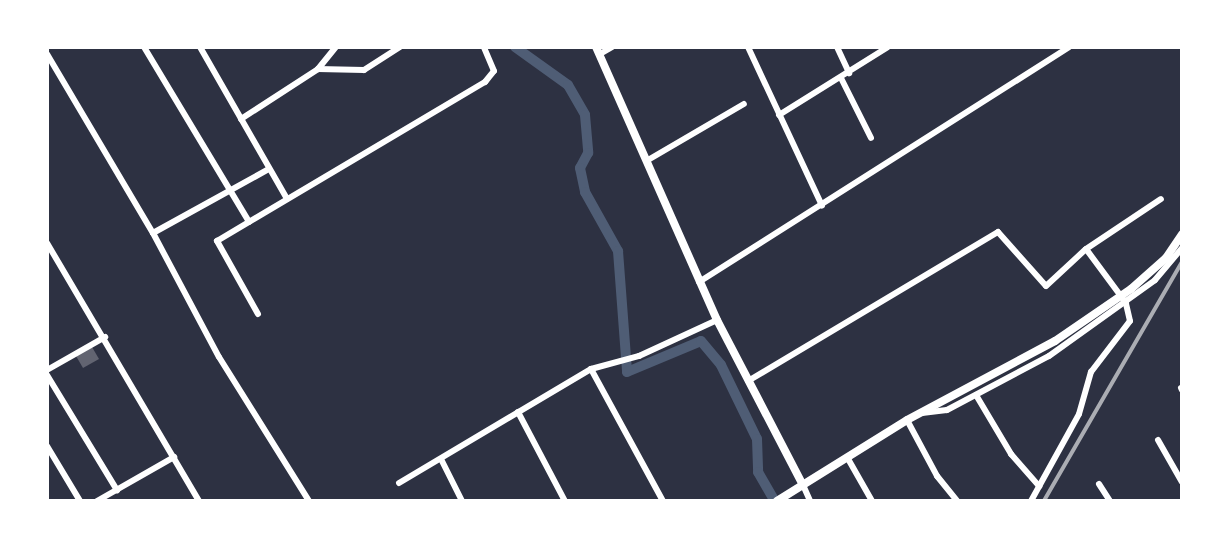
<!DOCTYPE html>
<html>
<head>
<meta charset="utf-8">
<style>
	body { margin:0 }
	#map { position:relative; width:1229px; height:548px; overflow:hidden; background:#2d3142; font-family:Montserrat,sans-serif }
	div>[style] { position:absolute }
	.canal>* { height:10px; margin:-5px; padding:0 5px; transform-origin:5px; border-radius:5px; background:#4f5d75 }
	.building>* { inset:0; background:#626471 }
	.minor>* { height:6px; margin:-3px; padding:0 3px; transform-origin:3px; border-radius:3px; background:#fff }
	.tertiary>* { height:8px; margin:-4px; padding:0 4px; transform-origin:4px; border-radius:4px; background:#fff }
	.rail>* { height:3.5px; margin:-1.75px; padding:0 1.75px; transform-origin:1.75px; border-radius:1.75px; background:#abadb3 }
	span { translate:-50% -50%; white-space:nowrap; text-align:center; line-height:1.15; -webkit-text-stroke:7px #fff; paint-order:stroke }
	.frame { position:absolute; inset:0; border:49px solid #fff; pointer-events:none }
</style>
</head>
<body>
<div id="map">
	<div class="canal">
		<i style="left:515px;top:47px;width:65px;rotate:35.6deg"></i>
		<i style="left:568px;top:85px;width:34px;rotate:60deg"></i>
		<i style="left:585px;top:115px;width:38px;rotate:85deg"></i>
		<i style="left:588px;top:153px;width:17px;rotate:118deg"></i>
		<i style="left:580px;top:168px;width:25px;rotate:78deg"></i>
		<i style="left:585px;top:192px;width:68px;rotate:60.8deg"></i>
		<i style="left:618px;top:251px;width:121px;rotate:85.7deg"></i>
		<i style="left:627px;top:372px;width:80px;rotate:-22.7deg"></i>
		<i style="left:701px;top:341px;width:31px;rotate:50deg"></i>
		<i style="left:721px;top:365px;width:82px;rotate:64.1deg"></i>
		<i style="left:757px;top:439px;width:33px;rotate:88deg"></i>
		<i style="left:758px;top:472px;width:34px;rotate:60deg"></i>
	</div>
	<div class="building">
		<i style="clip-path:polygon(92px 347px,99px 359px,83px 368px,76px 356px)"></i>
	</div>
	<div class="minor">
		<i style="left:144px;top:47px;width:204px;rotate:59deg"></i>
		<i style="left:200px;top:47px;width:175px;rotate:60.2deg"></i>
		<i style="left:748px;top:47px;width:175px;rotate:65deg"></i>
		<i style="left:837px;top:47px;width:29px;rotate:65deg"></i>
		<i style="left:47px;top:54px;width:208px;rotate:59.4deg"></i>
		<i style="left:153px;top:233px;width:140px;rotate:62deg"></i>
		<i style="left:219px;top:357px;width:170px;rotate:58deg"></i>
		<i style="left:600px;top:54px;width:14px;rotate:-30deg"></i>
		<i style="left:318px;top:69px;width:46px;rotate:1.2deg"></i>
		<i style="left:364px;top:70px;width:43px;rotate:-32.6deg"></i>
		<i style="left:841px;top:78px;width:67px;rotate:63.4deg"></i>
		<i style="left:779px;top:115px;width:128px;rotate:-32deg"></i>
		<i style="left:241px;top:119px;width:92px;rotate:-33deg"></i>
		<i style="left:318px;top:69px;width:28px;rotate:-51deg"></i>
		<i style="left:648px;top:160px;width:111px;rotate:-30.3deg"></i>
		<i style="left:153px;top:233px;width:132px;rotate:-28.9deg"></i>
		<i style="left:47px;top:243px;width:299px;rotate:59.5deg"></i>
		<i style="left:699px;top:282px;width:438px;rotate:-32.4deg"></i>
		<i style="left:258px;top:314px;width:84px;rotate:-119.3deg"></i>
		<i style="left:217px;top:241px;width:312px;rotate:-30.7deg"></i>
		<i style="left:485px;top:82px;width:14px;rotate:-51deg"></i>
		<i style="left:494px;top:71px;width:26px;rotate:-113deg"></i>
		<i style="left:591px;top:369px;width:150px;rotate:61.4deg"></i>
		<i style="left:47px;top:370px;width:67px;rotate:-29.6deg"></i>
		<i style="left:47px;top:375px;width:135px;rotate:58.7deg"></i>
		<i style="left:748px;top:381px;width:291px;rotate:-30.8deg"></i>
		<i style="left:998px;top:232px;width:72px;rotate:48.4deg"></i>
		<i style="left:1046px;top:286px;width:54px;rotate:-42.8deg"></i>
		<i style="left:1086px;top:249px;width:90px;rotate:-33.7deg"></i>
		<i style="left:1181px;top:388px;width:2px;rotate:63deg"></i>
		<i style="left:976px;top:395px;width:69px;rotate:59.3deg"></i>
		<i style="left:1011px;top:454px;width:43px;rotate:48.8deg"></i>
		<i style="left:518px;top:412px;width:101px;rotate:62.2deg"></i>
		<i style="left:922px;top:413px;width:25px;rotate:-7deg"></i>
		<i style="left:947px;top:410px;width:115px;rotate:-27.9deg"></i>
		<i style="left:1049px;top:356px;width:130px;rotate:-35.6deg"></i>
		<i style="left:1155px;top:280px;width:42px;rotate:-49.8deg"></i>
		<i style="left:907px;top:420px;width:64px;rotate:61.8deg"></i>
		<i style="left:937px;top:476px;width:32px;rotate:51deg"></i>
		<i style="left:1158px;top:440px;width:48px;rotate:60.3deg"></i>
		<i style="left:47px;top:446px;width:64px;rotate:59deg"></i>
		<i style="left:847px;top:457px;width:51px;rotate:60.4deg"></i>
		<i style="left:441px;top:459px;width:47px;rotate:63.4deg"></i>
		<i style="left:399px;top:483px;width:223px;rotate:-30.7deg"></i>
		<i style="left:591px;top:369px;width:50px;rotate:-15.2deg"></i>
		<i style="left:639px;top:356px;width:86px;rotate:-24.8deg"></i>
		<i style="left:1099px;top:484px;width:20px;rotate:57deg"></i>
		<i style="left:803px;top:485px;width:17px;rotate:66deg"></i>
		<i style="left:97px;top:501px;width:89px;rotate:-29.7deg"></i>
		<i style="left:1031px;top:501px;width:99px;rotate:-61.1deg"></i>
		<i style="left:1079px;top:414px;width:44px;rotate:-74.1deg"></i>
		<i style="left:1091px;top:372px;width:64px;rotate:-52.6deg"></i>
		<i style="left:1130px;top:321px;width:18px;rotate:-103deg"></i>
		<i style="left:1126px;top:303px;width:67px;rotate:-126.5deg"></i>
	</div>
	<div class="tertiary">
		<i style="left:596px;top:47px;width:299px;rotate:66.1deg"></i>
		<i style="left:717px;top:320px;width:186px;rotate:62.5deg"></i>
		<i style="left:777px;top:501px;width:153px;rotate:-31.9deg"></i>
		<i style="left:907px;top:420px;width:168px;rotate:-28.1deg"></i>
		<i style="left:1055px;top:341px;width:92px;rotate:-34.4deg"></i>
		<i style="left:1131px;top:289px;width:47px;rotate:-41.5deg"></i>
		<i style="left:1166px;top:258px;width:29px;rotate:-56deg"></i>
	</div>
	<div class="rail">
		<i style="left:1044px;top:501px;width:276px;rotate:-60deg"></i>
	</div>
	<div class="frame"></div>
</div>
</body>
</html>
